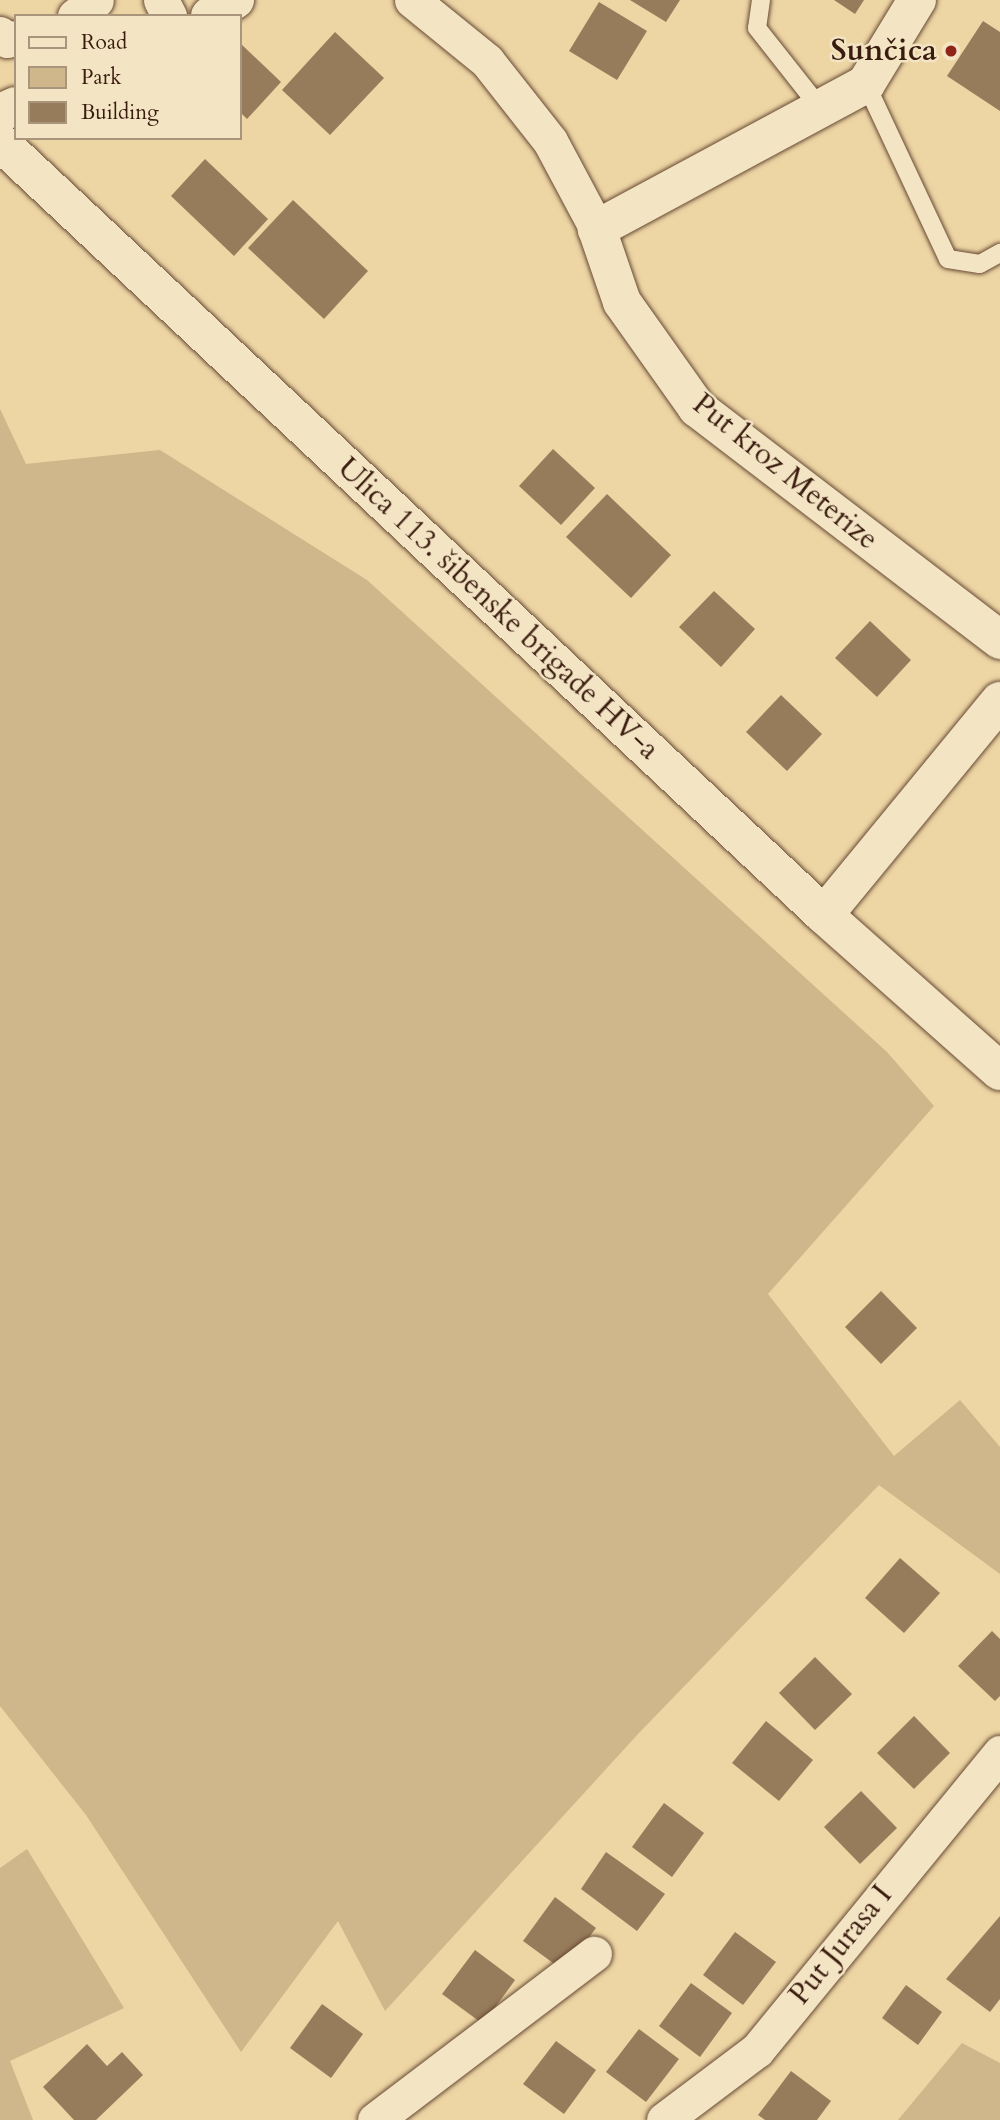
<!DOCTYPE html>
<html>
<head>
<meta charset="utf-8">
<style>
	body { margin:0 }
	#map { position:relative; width:1000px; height:2120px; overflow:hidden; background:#edd5a4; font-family:Cardo,serif }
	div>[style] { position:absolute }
	.green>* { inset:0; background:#cfb68b }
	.building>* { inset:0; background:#977c5c }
	.roads { filter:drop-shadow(0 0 2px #674a34) drop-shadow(0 0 2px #674a34) }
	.service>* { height:18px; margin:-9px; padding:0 9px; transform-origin:9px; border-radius:9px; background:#f3e4c4 }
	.minor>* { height:35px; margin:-17.5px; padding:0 17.5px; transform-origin:17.5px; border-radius:17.5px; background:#f3e4c4 }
	.tertiary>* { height:38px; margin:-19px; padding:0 19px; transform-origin:19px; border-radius:19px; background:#f3e4c4 }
	.secondary>* { height:38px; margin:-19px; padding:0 19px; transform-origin:19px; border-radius:19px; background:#f3e4c4 }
	.dots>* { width:19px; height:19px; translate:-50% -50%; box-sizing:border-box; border:4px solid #f3e4c4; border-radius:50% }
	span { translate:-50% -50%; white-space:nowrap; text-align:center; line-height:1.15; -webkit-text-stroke:5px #f3e4c4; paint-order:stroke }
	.poi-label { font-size:30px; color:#3a1c0f; font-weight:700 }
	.right { translate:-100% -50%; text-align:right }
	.street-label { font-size:30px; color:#3a1c0f }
	.legend { position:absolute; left:14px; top:14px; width:228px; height:126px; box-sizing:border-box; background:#f3e4c4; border:2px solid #a9947c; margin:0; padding:9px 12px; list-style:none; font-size:21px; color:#3a1c0f }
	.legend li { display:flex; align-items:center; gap:14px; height:35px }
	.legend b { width:35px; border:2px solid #a9947c }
</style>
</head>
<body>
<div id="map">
	<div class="green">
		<i style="clip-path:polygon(0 409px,26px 464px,160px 450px,367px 580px,887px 1052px,934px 1106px,768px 1294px,894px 1456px,960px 1400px,1000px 1447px,1000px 1574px,879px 1485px,638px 1734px,385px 2011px,338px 1921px,241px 2052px,86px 1815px,0 1706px)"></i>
		<i style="clip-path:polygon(27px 1849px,124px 2008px,10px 2061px,33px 2120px,0 2120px,0 1868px)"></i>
		<i style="clip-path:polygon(962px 2043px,1000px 2063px,1000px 2120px,898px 2120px)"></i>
	</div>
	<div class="building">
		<i style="clip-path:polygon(630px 0,680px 0,666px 22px)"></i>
		<i style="clip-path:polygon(834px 0,864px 0,855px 14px)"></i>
		<i style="clip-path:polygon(599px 2px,647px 31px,617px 80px,569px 51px)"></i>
		<i style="clip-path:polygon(983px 21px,1000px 32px,1000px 111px,947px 76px)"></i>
		<i style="clip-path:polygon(335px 32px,384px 78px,330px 135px,282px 90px)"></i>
		<i style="clip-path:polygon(240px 43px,281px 82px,247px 119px,240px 112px)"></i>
		<i style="clip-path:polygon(205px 159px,268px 219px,234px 256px,171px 196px)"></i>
		<i style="clip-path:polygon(293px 200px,368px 271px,324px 319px,248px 248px)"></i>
		<i style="clip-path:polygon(553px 449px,595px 488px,561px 525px,519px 486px)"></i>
		<i style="clip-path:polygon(607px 494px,671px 555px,631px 598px,566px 537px)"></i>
		<i style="clip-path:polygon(714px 591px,755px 629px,721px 667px,679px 627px)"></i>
		<i style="clip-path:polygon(870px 621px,911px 660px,877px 697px,835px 658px)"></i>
		<i style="clip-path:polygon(781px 695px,822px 734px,787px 771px,746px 732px)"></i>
		<i style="clip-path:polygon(881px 1291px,917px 1328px,881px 1364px,845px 1327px)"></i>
		<i style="clip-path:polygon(900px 1558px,940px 1593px,904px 1633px,865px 1598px)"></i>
		<i style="clip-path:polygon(992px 1631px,1000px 1639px,1000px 1696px,995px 1701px,958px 1666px)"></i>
		<i style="clip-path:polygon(815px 1657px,852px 1694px,815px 1730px,779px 1693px)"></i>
		<i style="clip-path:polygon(914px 1716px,950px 1753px,914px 1789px,877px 1753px)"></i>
		<i style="clip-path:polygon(766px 1721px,813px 1760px,779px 1801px,732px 1763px)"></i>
		<i style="clip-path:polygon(861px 1791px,897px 1828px,860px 1864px,824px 1827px)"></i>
		<i style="clip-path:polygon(664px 1803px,704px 1833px,672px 1877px,632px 1847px)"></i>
		<i style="clip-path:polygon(606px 1852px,665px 1894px,637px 1931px,581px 1889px)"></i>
		<i style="clip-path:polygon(555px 1897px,596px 1928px,564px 1971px,523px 1941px)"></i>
		<i style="clip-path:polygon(1000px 1916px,1000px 1999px,990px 2012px,946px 1979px)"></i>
		<i style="clip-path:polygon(735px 1932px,776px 1962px,743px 2005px,703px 1975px)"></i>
		<i style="clip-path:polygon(475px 1950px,515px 1980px,483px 2024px,442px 1994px)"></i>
		<i style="clip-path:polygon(691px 1983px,732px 2013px,700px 2057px,659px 2026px)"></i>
		<i style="clip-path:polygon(906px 1985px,942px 2012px,918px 2045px,882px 2018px)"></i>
		<i style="clip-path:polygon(322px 2004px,363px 2034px,331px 2078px,290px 2048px)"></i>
		<i style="clip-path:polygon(639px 2029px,679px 2059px,646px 2102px,606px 2072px)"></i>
		<i style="clip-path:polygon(556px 2041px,596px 2070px,564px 2114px,523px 2084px)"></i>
		<i style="clip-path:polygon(87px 2044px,107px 2066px,122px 2052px,143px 2075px,96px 2120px,74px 2120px,43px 2087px)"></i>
		<i style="clip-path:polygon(791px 2071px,831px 2101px,817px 2120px,765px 2120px,758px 2115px)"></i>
	</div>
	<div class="roads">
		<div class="service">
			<i style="left:761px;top:0;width:28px;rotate:98deg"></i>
			<i style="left:757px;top:28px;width:103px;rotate:51.7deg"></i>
			<i style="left:866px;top:84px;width:193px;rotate:64.9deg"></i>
			<i style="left:948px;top:259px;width:32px;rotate:9deg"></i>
			<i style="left:980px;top:264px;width:23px;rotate:-29deg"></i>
		</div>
		<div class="minor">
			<i style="left:161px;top:0;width:18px;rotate:63deg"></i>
			<i style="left:412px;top:0;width:97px;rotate:39.1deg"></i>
			<i style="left:487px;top:61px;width:102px;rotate:51.8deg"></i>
			<i style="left:550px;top:141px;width:100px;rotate:61.9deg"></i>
			<i style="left:75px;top:16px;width:26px;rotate:-37deg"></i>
			<i style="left:0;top:34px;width:9px;rotate:41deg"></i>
			<i style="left:7px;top:40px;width:9px;rotate:-13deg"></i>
			<i style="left:375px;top:2120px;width:275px;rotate:-37.2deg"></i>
			<i style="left:664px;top:2120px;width:116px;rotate:-37deg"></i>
			<i style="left:757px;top:2050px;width:384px;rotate:-50.7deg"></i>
		</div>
		<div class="tertiary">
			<i style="left:917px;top:0;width:98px;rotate:121.3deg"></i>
			<i style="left:866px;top:84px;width:306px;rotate:151.7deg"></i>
			<i style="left:597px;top:229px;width:77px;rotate:71.1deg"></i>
			<i style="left:622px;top:302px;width:130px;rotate:54.7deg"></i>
			<i style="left:697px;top:408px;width:382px;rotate:37.4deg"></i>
			<i style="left:210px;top:16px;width:30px;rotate:-33deg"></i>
			<i style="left:0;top:113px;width:17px;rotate:-24deg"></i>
			<i style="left:824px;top:915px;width:277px;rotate:-50.6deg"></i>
		</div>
		<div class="secondary">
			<i style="left:0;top:142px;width:1130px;rotate:43.17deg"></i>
			<i style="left:824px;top:915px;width:235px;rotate:41.6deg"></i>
		</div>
	</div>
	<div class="dots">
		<i style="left:951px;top:51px;background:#8f2418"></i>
	</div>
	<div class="poi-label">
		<span class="right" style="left:937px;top:51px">Sunčica</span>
	</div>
	<div class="street-label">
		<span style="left:785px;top:472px;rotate:39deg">Put kroz Meterize</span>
		<span style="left:498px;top:609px;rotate:43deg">Ulica 113. šibenske brigade HV-a</span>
		<span style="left:841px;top:1945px;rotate:-51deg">Put Jurasa I</span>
	</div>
	<ul class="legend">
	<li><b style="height:9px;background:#f3e4c4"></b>Road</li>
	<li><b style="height:19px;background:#cfb68b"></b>Park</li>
	<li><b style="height:19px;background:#977c5c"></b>Building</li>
	</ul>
</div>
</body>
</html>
